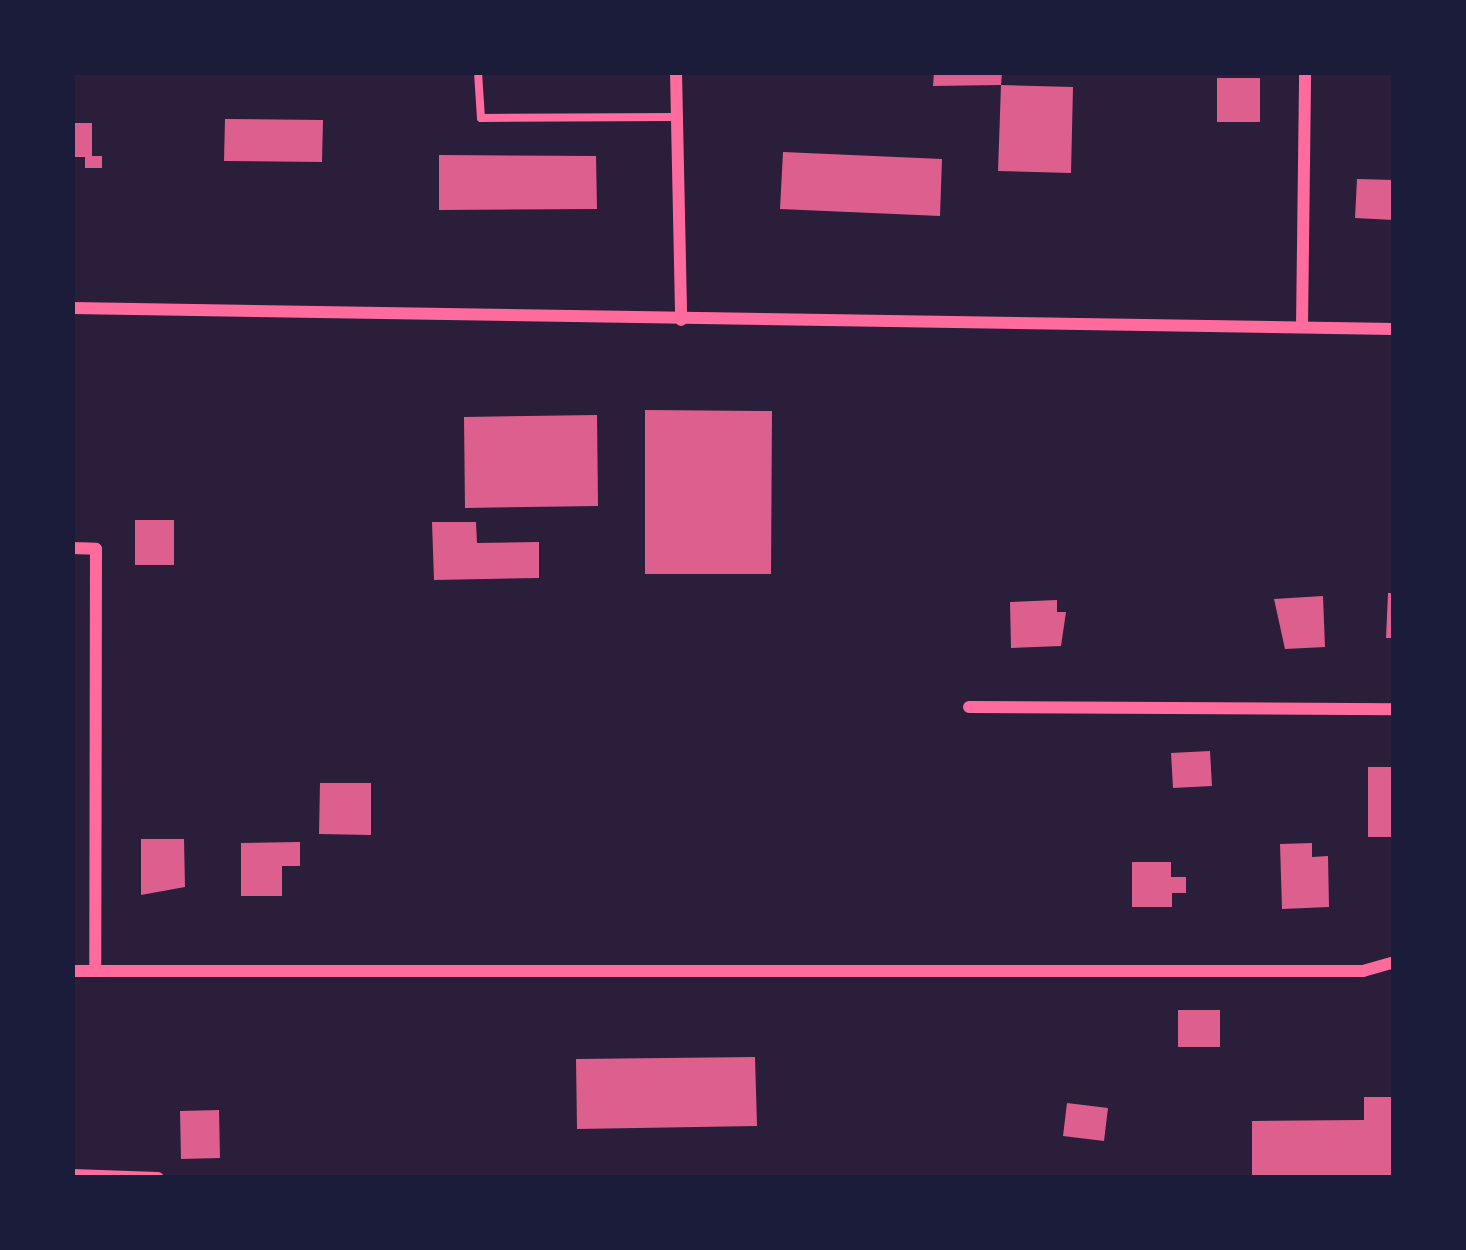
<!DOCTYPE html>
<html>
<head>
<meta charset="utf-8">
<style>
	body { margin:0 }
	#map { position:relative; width:1466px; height:1250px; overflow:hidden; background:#1b1b3a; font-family:"PT Sans",sans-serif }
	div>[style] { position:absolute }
	.green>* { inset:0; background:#2a1e3b }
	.building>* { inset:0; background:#dd5f8e }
	.service>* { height:8px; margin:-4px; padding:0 4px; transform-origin:4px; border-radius:4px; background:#ff6b9d }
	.minor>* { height:12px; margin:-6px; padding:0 6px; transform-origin:6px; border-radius:6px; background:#ff6b9d }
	span { translate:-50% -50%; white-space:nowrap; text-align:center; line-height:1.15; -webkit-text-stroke:9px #1b1b3a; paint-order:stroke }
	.frame { position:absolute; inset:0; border:75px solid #1b1b3a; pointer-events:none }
</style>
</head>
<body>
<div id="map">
	<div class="green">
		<i style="clip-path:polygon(72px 72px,1394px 72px,1394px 1178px,72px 1178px)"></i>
	</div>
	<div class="building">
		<i style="clip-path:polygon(934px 72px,1002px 72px,1001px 85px,933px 86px)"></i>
		<i style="clip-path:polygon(1217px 78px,1260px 78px,1260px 122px,1217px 122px)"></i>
		<i style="clip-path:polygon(1001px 85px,1073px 87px,1071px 173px,998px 171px)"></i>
		<i style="clip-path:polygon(225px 119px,323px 120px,322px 162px,224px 161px)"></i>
		<i style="clip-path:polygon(72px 123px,92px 123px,92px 156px,102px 156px,102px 168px,85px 168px,85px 157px,72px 157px)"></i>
		<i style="clip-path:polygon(783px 152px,942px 159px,940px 216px,780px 209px)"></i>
		<i style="clip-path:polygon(439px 155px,596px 156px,597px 209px,439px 210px)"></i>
		<i style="clip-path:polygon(1357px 179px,1394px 180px,1394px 220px,1355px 218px)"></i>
		<i style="clip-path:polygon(645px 410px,772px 411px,771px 574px,645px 574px)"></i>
		<i style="clip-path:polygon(597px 415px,598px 506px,465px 508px,464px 417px)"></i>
		<i style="clip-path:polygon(135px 520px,174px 520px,174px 565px,135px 565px)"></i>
		<i style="clip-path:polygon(432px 522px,476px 522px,477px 543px,539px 542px,539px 578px,434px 580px)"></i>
		<i style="clip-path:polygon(1388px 593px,1394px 593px,1394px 638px,1386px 638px)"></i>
		<i style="clip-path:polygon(1323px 596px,1325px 647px,1285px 649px,1274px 599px)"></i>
		<i style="clip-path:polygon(1057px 600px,1057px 612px,1066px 612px,1061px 646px,1011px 648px,1010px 602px)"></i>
		<i style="clip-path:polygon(1210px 751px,1212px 786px,1173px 788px,1171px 753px)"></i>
		<i style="clip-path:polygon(1368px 767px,1394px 767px,1394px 837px,1368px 837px)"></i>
		<i style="clip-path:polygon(320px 783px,371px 783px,371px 835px,319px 834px)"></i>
		<i style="clip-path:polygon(141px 839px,184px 839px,185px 887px,141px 895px)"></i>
		<i style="clip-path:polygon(300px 842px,300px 866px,282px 866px,282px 896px,241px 896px,241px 843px)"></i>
		<i style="clip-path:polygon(1312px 843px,1312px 857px,1328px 856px,1329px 907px,1282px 909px,1280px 844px)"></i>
		<i style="clip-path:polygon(1132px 862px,1171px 862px,1171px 877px,1186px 877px,1186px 893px,1172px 893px,1172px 907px,1132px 907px)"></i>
		<i style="clip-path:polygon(1178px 1010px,1220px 1010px,1220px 1047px,1178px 1047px)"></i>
		<i style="clip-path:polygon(755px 1057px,757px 1126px,577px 1129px,576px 1059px)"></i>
		<i style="clip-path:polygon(1364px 1097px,1394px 1097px,1394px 1178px,1252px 1178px,1252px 1121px,1364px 1120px)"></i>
		<i style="clip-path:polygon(1067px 1103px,1108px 1108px,1104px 1141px,1063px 1136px)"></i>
		<i style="clip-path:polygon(219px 1110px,220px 1158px,181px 1159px,180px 1111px)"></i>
	</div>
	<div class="service">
		<i style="left:478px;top:72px;width:46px;rotate:86.3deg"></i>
		<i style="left:481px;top:118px;width:196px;rotate:-0.3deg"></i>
	</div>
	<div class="minor">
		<i style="left:676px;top:72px;width:248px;rotate:88.8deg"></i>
		<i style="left:72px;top:308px;width:1322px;rotate:0.91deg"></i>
		<i style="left:1302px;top:327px;width:255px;rotate:-89.3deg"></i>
		<i style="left:72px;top:548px;width:24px;rotate:2deg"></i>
		<i style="left:96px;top:549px;width:422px;rotate:90.1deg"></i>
		<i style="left:969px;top:707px;width:425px;rotate:0.3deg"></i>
		<i style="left:72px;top:971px;width:1291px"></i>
		<i style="left:1363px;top:971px;width:32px;rotate:-16deg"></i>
		<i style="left:72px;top:1175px;width:86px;rotate:2deg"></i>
	</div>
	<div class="frame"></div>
</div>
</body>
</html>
